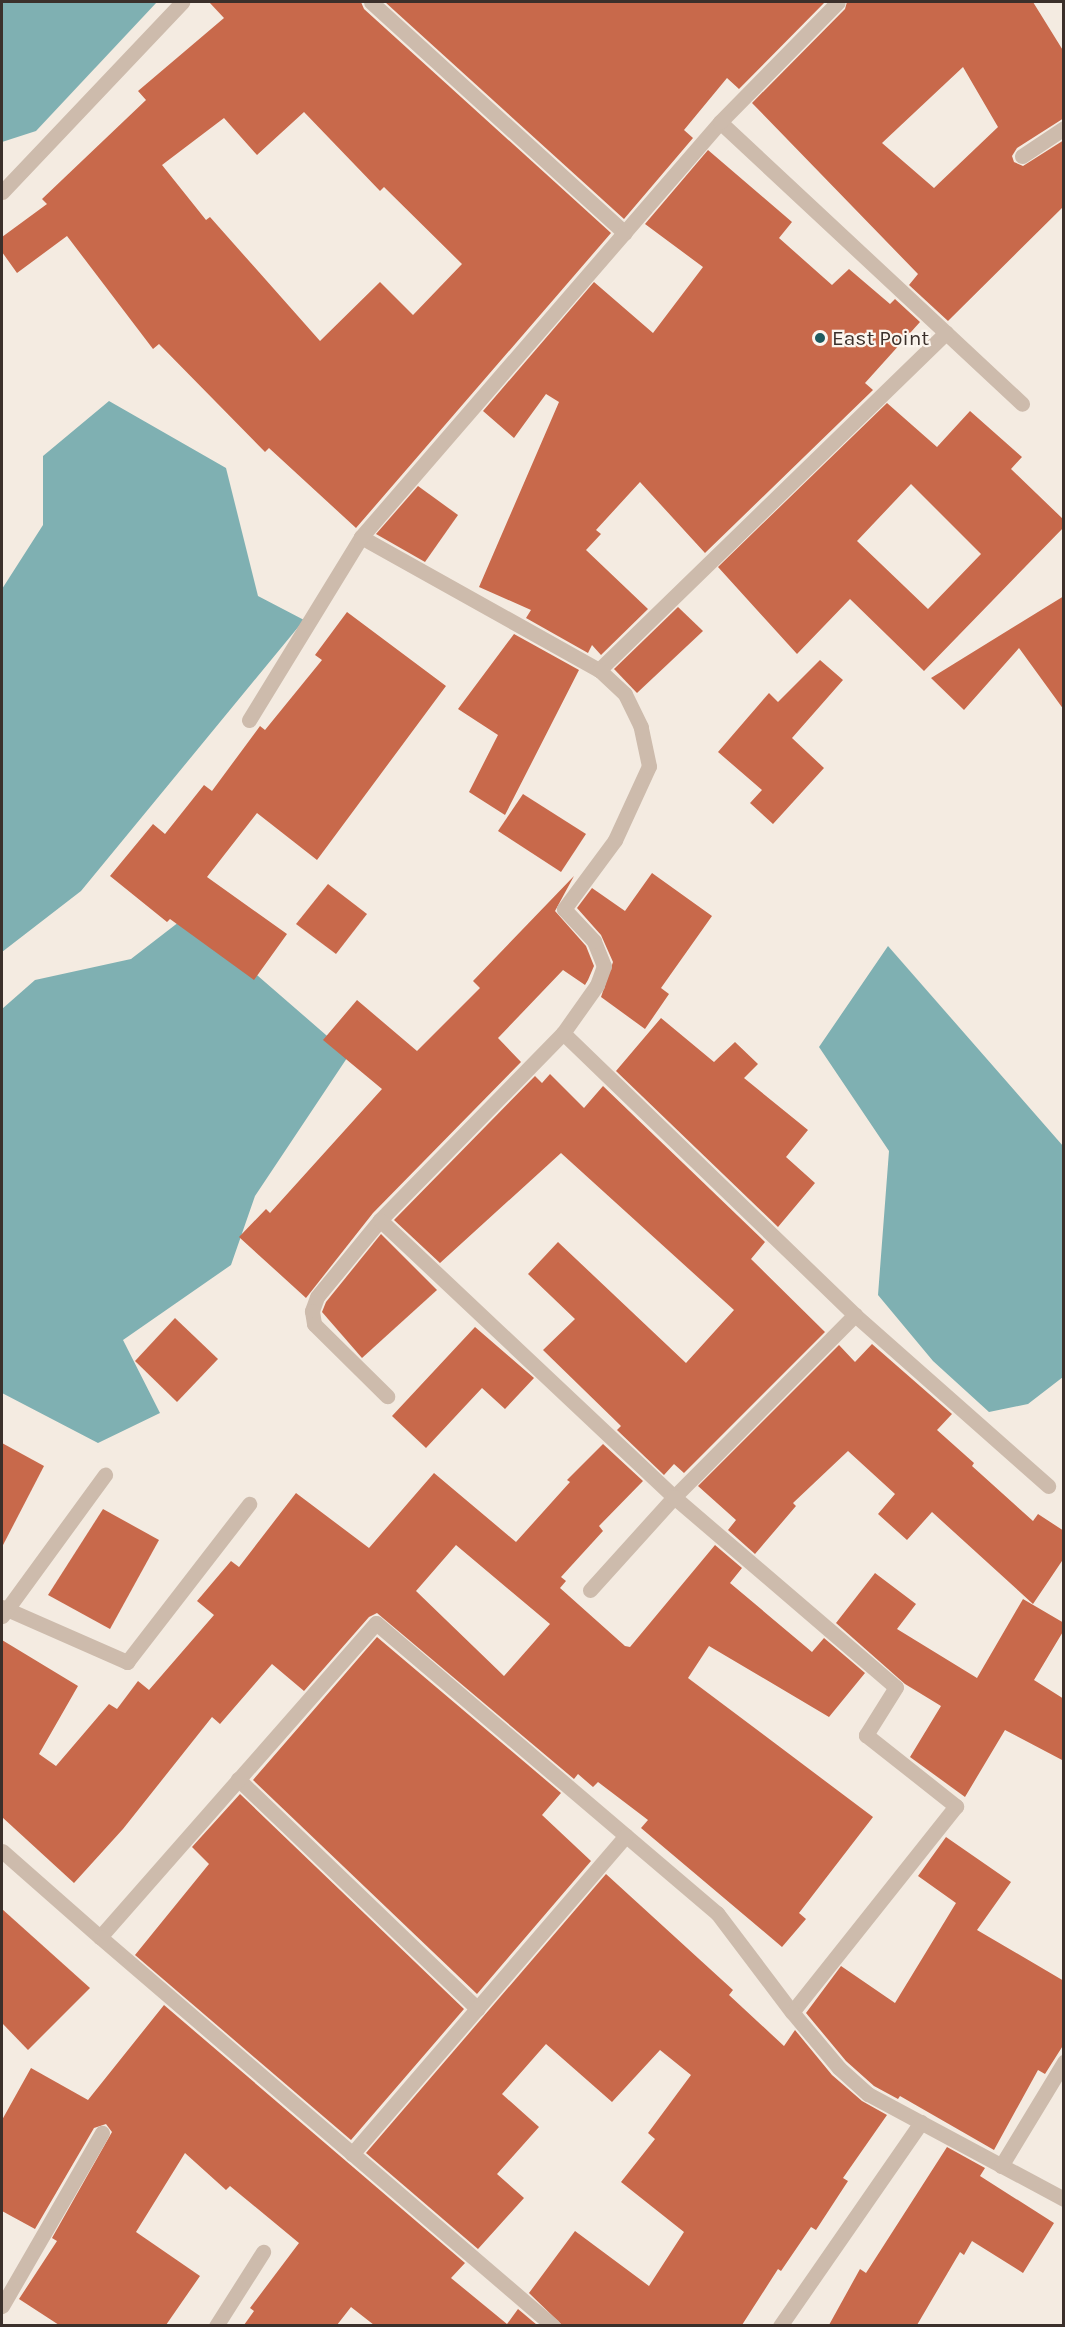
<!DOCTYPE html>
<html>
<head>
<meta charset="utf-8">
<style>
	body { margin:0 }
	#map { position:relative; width:1065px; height:2327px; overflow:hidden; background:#f4ebe1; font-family:Karla,sans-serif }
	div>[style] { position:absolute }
	.water>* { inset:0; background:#7fb0b2 }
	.building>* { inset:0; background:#c8694b }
	.minor>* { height:15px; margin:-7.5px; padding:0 7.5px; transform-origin:7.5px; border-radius:7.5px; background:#cdbbac }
	.dots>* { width:16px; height:16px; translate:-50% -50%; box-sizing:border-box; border:3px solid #fbf5ee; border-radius:50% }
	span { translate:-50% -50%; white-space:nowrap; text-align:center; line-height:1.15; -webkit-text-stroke:4.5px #fbf5ee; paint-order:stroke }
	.poi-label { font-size:21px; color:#3b302b }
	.left { translate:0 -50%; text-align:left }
	.frame { position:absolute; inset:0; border:3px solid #3b302b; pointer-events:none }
</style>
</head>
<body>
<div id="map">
	<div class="water">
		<i style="clip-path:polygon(2px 2px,157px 2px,36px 131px,2px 142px)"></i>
		<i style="clip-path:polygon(109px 401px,226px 468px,258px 596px,304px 620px,81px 891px,2px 952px,2px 589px,43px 525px,43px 456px)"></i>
		<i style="clip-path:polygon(188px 915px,349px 1055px,255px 1196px,231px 1265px,123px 1340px,160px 1413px,98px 1443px,2px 1393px,2px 1009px,35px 980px,131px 959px)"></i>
		<i style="clip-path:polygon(888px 946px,1063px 1146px,1063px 1377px,1028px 1404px,989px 1412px,933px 1361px,878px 1295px,889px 1151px,819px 1047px)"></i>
	</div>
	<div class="building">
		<i style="clip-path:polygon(evenodd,209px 2px,361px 2px,364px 9px,611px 233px,356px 528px,269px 448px,265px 452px,159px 344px,153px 349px,67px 236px,17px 273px,2px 252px,2px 237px,47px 204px,42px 199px,146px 100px,138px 91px,224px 18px,209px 2px,304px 112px,380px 191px,384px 187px,462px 264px,413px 315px,380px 282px,320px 341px,210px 217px,206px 220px,162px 165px,224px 118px,257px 155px,304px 112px)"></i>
		<i style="clip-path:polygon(385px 2px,825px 2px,739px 89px,727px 78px,684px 130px,693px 138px,624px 219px)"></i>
		<i style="clip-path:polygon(evenodd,847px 2px,1033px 2px,1064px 52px,1064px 118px,1017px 148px,1012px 156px,1014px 162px,1023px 166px,1064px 140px,1064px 206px,948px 321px,909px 285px,918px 274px,752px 103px,845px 9px,847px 2px,963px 67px,998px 127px,934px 188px,882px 143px,963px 67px)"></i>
		<i style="clip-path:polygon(708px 150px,792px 222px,779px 238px,832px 285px,849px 269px,890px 304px,895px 299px,920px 322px,865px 383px,873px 390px,705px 553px,640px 482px,596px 530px,601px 534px,586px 550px,648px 609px,601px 655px,592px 645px,588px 653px,526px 618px,531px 610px,479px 587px,559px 402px,546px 394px,514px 438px,483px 411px,594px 282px,653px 333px,703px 267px,645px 224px)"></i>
		<i style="clip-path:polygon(evenodd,887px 403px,937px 447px,970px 411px,1022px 457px,1011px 469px,1064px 520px,1064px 527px,924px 671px,850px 599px,797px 654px,718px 567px,887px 403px,911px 484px,981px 554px,928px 609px,857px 541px,911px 484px)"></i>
		<i style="clip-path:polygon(418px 486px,458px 515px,425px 562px,376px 534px)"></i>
		<i style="clip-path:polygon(1064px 596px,1064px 710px,1019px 648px,964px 710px,931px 678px)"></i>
		<i style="clip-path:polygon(678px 607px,703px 631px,637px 693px,614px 669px)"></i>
		<i style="clip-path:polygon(347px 612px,446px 686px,317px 860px,257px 813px,207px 877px,287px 934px,254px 980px,170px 919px,167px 922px,110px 876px,153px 824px,165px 834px,204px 785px,212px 791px,260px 726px,265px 730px,322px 660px,315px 655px)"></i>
		<i style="clip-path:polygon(514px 634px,579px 670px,505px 815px,469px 792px,498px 735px,458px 709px)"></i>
		<i style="clip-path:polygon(820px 660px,843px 680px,792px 738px,824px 768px,773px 824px,750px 803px,762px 790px,718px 752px,769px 693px,778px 702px)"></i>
		<i style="clip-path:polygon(523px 794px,586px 834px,561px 872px,498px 831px)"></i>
		<i style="clip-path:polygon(652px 873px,712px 916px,661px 988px,669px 994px,645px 1029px,601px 997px,613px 962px,601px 935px,577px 908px,592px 888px,625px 911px)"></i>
		<i style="clip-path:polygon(574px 876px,555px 911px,586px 946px,594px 966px,588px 980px,585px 985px,563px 970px,498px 1038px,521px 1062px,373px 1213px,306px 1298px,239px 1237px,266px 1209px,270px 1213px,382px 1089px,323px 1040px,357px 1000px,417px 1051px,480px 988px,473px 981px)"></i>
		<i style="clip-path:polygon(328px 884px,367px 914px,336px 954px,296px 924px)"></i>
		<i style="clip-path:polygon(661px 1018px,714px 1062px,735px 1042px,758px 1064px,744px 1078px,808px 1130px,786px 1157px,815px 1183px,778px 1227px,616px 1071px)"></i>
		<i style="clip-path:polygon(550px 1074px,584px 1108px,603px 1086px,765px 1242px,751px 1259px,825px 1332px,684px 1473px,674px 1464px,664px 1475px,617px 1430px,621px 1426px,543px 1350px,575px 1319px,528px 1274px,558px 1242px,686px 1363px,734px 1310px,561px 1153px,440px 1263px,394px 1220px,535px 1076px,542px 1083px)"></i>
		<i style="clip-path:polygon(381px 1234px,437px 1290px,362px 1358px,322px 1312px,326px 1302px)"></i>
		<i style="clip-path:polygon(175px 1318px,218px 1359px,177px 1402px,135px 1361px)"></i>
		<i style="clip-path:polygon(475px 1327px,534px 1378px,505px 1409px,482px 1388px,426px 1448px,392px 1416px)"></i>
		<i style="clip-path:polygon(872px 1344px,952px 1414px,937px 1430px,974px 1463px,972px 1466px,1033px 1521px,1038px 1514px,1064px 1531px,1064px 1558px,1033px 1604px,932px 1512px,907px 1540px,878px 1514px,895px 1494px,848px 1451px,793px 1503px,796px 1506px,755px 1554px,728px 1530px,736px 1520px,698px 1486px,839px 1345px,855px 1362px)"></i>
		<i style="clip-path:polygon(2px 1443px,44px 1466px,2px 1547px)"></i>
		<i style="clip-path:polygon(evenodd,603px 1444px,643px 1481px,599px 1526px,603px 1531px,561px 1577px,566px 1581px,560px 1588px,625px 1646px,630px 1647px,715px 1545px,742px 1568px,730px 1583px,812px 1652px,824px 1638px,865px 1673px,829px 1717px,709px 1646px,688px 1678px,873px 1817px,799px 1913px,806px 1919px,782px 1947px,641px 1828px,648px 1820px,598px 1782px,593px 1787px,578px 1774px,574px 1779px,377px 1613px,369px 1617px,304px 1691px,272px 1664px,220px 1724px,212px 1717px,123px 1829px,74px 1883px,2px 1817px,2px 1640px,78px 1686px,39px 1754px,56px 1766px,109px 1704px,117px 1709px,138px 1681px,149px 1690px,214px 1615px,197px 1601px,231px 1561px,239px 1567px,296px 1493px,369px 1548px,434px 1473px,516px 1542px,570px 1482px,567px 1480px,603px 1444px,456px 1545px,550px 1624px,504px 1676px,416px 1591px,456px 1545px)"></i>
		<i style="clip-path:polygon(103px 1509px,159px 1540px,110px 1629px,48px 1595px)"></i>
		<i style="clip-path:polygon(875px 1573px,916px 1604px,897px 1629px,977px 1678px,1023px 1599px,1064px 1623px,1064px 1630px,1034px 1680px,1064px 1699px,1064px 1761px,1005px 1730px,965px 1797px,910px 1757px,941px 1706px,905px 1684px,836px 1623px)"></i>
		<i style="clip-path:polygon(377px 1637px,561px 1793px,542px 1815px,591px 1861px,477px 1994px,253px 1780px)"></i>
		<i style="clip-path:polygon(240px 1794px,464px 2009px,351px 2140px,135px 1955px,209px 1864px,192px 1847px)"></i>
		<i style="clip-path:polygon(946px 1837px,1011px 1882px,977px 1930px,1064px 1981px,1064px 2044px,1045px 2074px,1038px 2070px,994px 2150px,900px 2096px,898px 2099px,874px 2086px,846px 2061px,806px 2013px,841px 1966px,895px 2003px,956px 1903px,918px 1876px)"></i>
		<i style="clip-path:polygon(606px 1874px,733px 1990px,729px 1995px,784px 2046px,795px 2030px,832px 2075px,862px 2101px,887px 2115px,843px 2178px,848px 2181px,816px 2230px,811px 2227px,781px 2271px,778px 2269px,742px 2325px,562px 2325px,529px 2293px,575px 2231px,649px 2286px,684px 2232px,621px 2182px,655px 2139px,648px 2133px,691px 2075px,660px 2050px,612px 2102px,546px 2044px,502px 2094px,539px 2127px,497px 2174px,524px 2198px,478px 2249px,366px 2153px)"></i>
		<i style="clip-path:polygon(2px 1909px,90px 1988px,28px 2050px,2px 2023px)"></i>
		<i style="clip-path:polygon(164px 2005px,465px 2263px,451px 2278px,507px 2324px,518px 2309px,537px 2325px,374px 2325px,351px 2307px,337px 2325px,244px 2325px,254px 2311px,250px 2308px,299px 2243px,230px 2186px,226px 2190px,185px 2153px,136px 2232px,200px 2276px,166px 2325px,59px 2325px,19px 2299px,57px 2241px,52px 2238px,112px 2132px,106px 2124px,94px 2128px,35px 2229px,2px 2211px,2px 2120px,31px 2068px,88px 2100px)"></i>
		<i style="clip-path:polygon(947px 2147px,985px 2168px,980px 2176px,1054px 2223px,1023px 2273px,972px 2241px,964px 2255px,960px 2252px,917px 2325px,829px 2325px,860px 2269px,866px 2273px)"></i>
	</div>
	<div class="minor">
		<i style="left:371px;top:2px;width:343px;rotate:42.3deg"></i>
		<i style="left:720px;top:122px;width:413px;rotate:43deg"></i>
		<i style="left:1022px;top:156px;width:50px;rotate:-33.7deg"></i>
		<i style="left:2px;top:192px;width:262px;rotate:-46.5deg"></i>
		<i style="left:361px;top:537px;width:273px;rotate:29.2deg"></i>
		<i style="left:599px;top:670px;width:484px;rotate:-44.2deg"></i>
		<i style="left:249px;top:720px;width:215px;rotate:-58.5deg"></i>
		<i style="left:361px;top:537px;width:549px;rotate:-49.14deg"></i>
		<i style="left:720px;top:122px;width:168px;rotate:-45.5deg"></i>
		<i style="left:563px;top:1033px;width:59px;rotate:-54.7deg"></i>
		<i style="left:597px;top:985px;width:20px;rotate:-70deg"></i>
		<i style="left:604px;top:966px;width:27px;rotate:-112deg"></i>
		<i style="left:594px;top:941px;width:44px;rotate:-133.2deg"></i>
		<i style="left:564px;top:909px;width:86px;rotate:-53.5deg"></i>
		<i style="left:615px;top:840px;width:81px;rotate:-65.3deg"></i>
		<i style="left:649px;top:766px;width:40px;rotate:-102deg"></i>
		<i style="left:641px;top:727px;width:37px;rotate:-116deg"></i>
		<i style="left:625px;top:694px;width:35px;rotate:-137deg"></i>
		<i style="left:380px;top:1220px;width:99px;rotate:129.3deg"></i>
		<i style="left:317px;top:1297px;width:15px;rotate:110deg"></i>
		<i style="left:312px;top:1311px;width:13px;rotate:81deg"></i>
		<i style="left:314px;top:1324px;width:103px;rotate:44.6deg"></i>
		<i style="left:855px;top:1315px;width:258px;rotate:41.5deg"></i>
		<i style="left:590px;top:1590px;width:125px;rotate:-47.9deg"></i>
		<i style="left:674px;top:1497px;width:257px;rotate:-45.2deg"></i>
		<i style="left:855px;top:1315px;width:406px;rotate:-136deg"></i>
		<i style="left:563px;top:1033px;width:262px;rotate:134.4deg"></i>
		<i style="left:380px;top:1220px;width:404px;rotate:43.3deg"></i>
		<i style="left:674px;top:1497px;width:292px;rotate:40.6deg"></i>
		<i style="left:896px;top:1687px;width:57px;rotate:122deg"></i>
		<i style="left:866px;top:1735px;width:115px;rotate:38.3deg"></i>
		<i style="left:956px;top:1806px;width:263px;rotate:128.5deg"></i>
		<i style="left:2px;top:1607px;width:137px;rotate:23.7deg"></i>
		<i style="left:127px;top:1662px;width:200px;rotate:-52.3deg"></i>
		<i style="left:2px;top:1616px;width:175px;rotate:-53.9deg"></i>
		<i style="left:238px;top:1779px;width:332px;rotate:43.8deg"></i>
		<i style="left:2px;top:1851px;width:130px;rotate:41.3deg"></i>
		<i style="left:100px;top:1937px;width:418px;rotate:-48.7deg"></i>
		<i style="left:376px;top:1623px;width:448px;rotate:40.4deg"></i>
		<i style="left:717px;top:1913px;width:124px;rotate:52.9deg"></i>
		<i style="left:792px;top:2012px;width:73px;rotate:50deg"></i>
		<i style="left:839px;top:2068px;width:39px;rotate:42deg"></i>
		<i style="left:868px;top:2094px;width:222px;rotate:28.2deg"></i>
		<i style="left:100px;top:1937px;width:597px;rotate:40.65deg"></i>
		<i style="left:352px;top:2154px;width:420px;rotate:-49.3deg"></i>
		<i style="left:1001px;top:2166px;width:122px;rotate:-58.8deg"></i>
		<i style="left:2px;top:2306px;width:200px;rotate:-60deg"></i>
		<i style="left:216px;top:2326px;width:88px;rotate:-57.6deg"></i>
		<i style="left:780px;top:2326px;width:248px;rotate:-55.3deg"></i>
	</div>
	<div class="dots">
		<i style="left:820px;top:338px;background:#1f5a5e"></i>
	</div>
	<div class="poi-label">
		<span class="left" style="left:832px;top:338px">East Point</span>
	</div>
	<div class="frame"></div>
</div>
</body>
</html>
